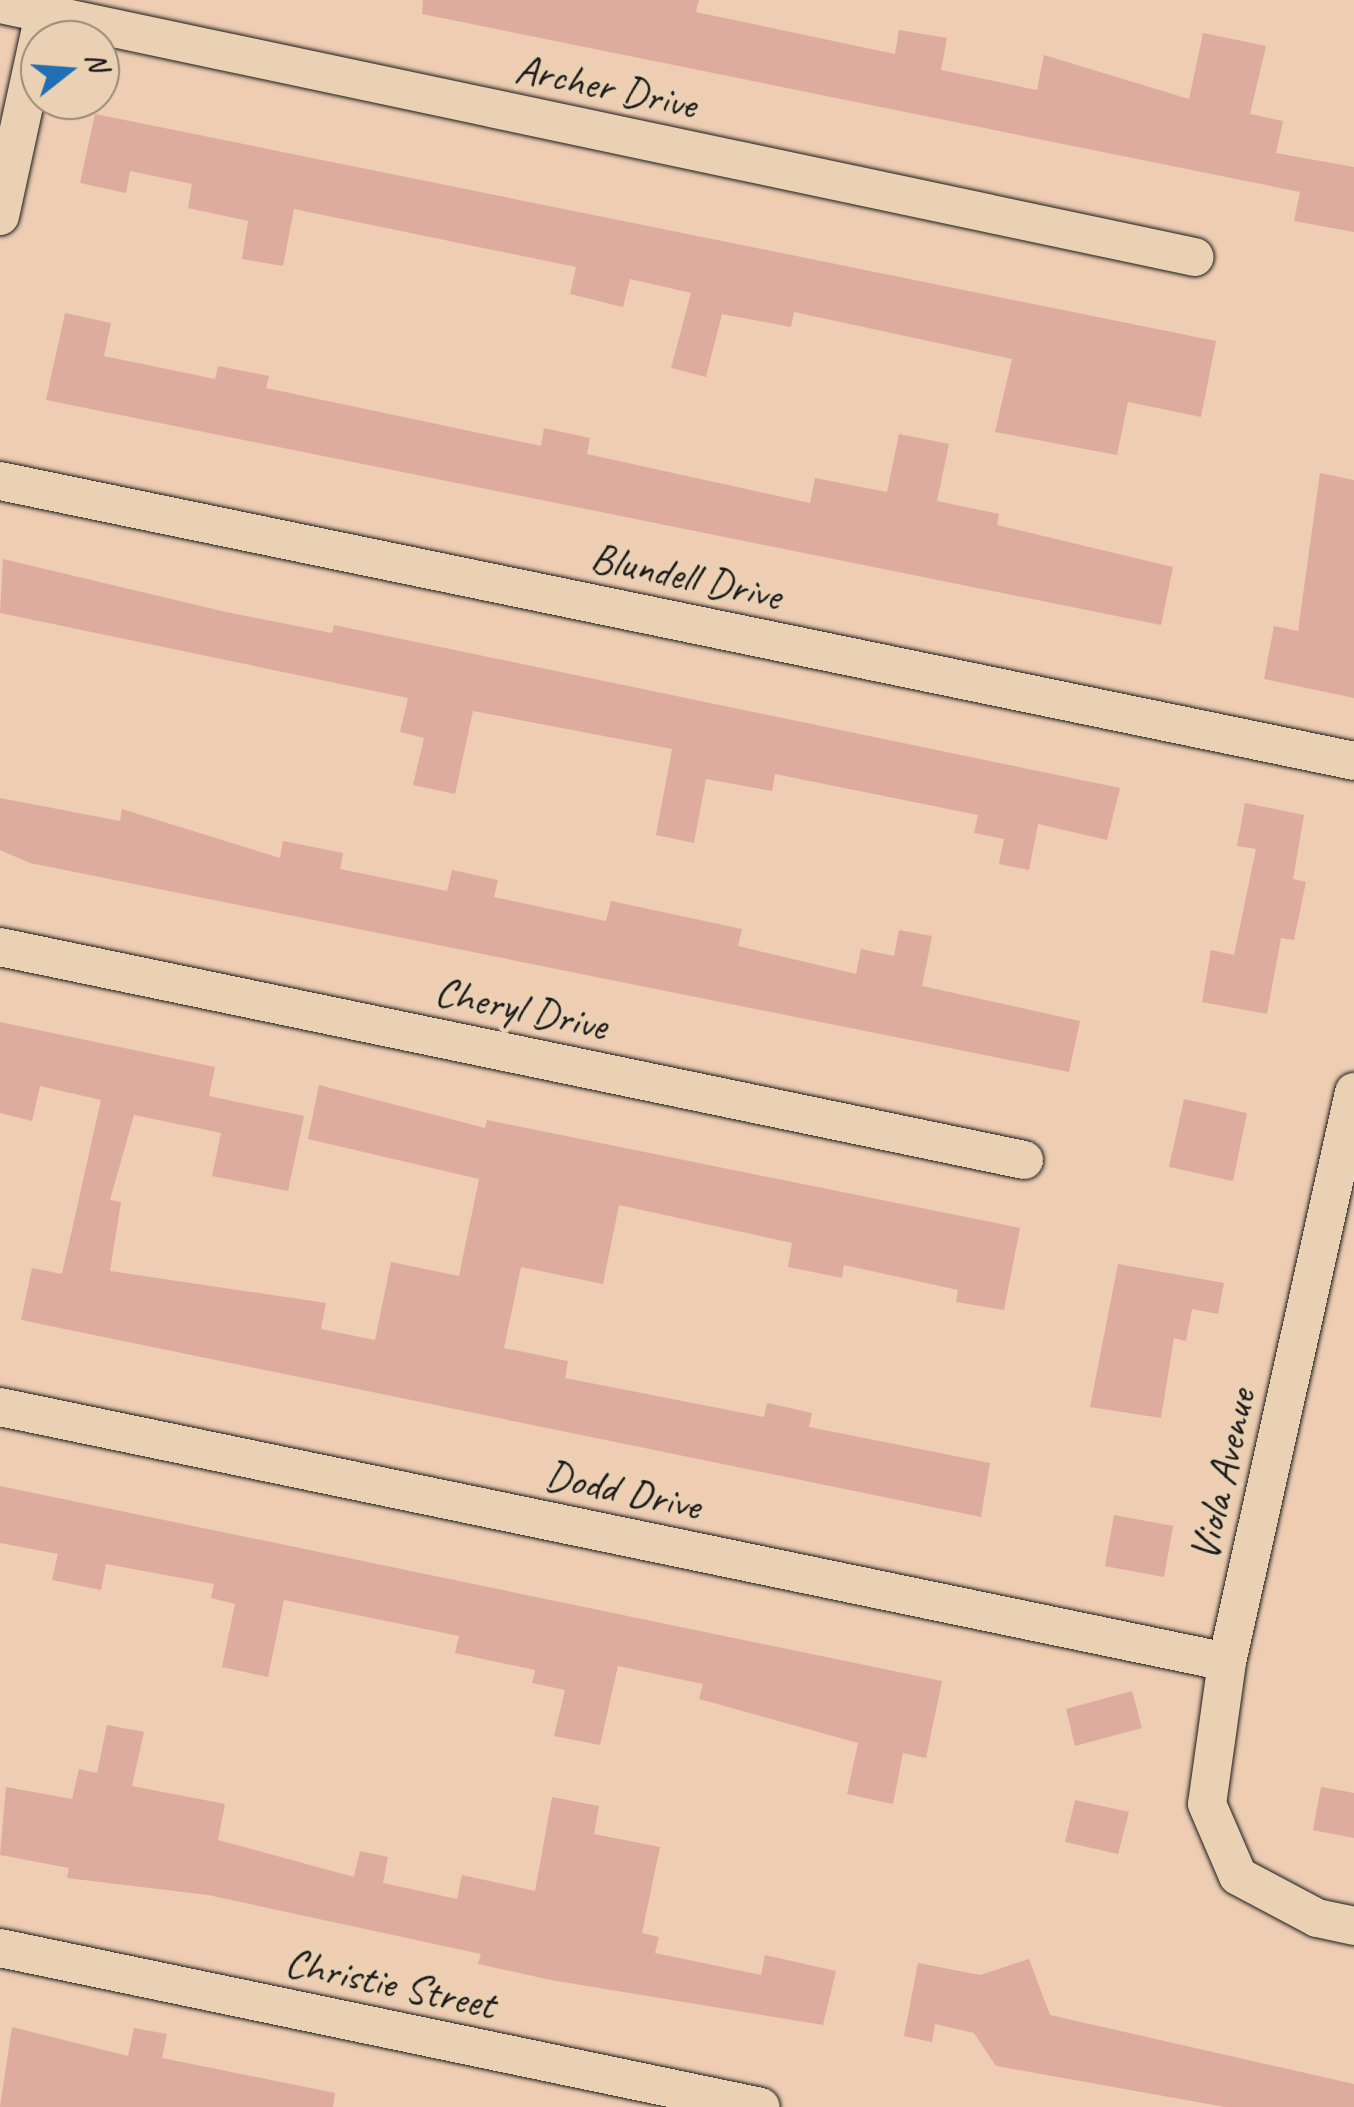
<!DOCTYPE html>
<html>
<head>
<meta charset="utf-8">
<style>
	body { margin:0 }
	#map { position:relative; width:1354px; height:2107px; overflow:hidden; background:#eecdb3; font-family:Caveat,sans-serif }
	div>[style] { position:absolute }
	.building>* { inset:0; background:#deab9f }
	.roads { filter:drop-shadow(0 0 2px #1c1c1c) drop-shadow(0 0 2px #1c1c1c) }
	.minor>* { height:38px; margin:-19px; padding:0 19px; transform-origin:19px; border-radius:19px; background:#ebd1b3 }
	span { translate:-50% -50%; white-space:nowrap; text-align:center; line-height:1.15; -webkit-text-stroke:9px #ebd1b3; paint-order:stroke }
	.street-label { font-size:42px; color:#1c1c1c }
	.north { position:absolute; left:20px; top:20px; width:100px; height:100px; box-sizing:border-box; background:#ebd1b3; border:2px solid #988977; border-radius:50%; rotate:73deg; font-size:28px; font-weight:700; line-height:40px; text-align:center; color:#1c1c1c }
	.north::after { content:''; display:block; margin:auto; width:35px; height:45px; background:#1f6fb2; clip-path:polygon(50% 0,100% 100%,50% 72%,0 100%) }
</style>
</head>
<body>
<div id="map">
	<div class="building">
		<i style="clip-path:polygon(423px 0,699px 0,696px 12px,895px 54px,899px 30px,947px 38px,941px 70px,1037px 90px,1044px 55px,1189px 99px,1203px 33px,1266px 46px,1250px 114px,1283px 121px,1276px 153px,1354px 167px,1354px 232px,1294px 221px,1300px 192px,422px 14px)"></i>
		<i style="clip-path:polygon(95px 114px,1216px 341px,1201px 417px,1128px 402px,1117px 455px,995px 432px,1012px 359px,794px 312px,791px 327px,722px 314px,706px 377px,671px 368px,691px 293px,630px 279px,623px 307px,570px 294px,576px 267px,294px 209px,283px 266px,242px 259px,248px 221px,188px 208px,192px 184px,130px 171px,126px 193px,80px 183px)"></i>
		<i style="clip-path:polygon(65px 313px,111px 323px,104px 356px,215px 379px,218px 366px,269px 376px,266px 388px,541px 446px,544px 428px,590px 438px,587px 454px,810px 503px,815px 478px,887px 492px,899px 434px,949px 444px,937px 501px,999px 514px,997px 525px,1173px 567px,1161px 625px,46px 400px)"></i>
		<i style="clip-path:polygon(1320px 473px,1354px 480px,1354px 698px,1264px 679px,1274px 626px,1298px 631px)"></i>
		<i style="clip-path:polygon(3px 559px,226px 612px,332px 633px,334px 625px,1120px 788px,1107px 840px,1038px 824px,1029px 870px,999px 864px,1004px 839px,974px 833px,978px 815px,775px 774px,772px 791px,706px 779px,694px 843px,656px 835px,672px 749px,473px 711px,455px 794px,413px 785px,424px 738px,400px 732px,408px 698px,0 613px)"></i>
		<i style="clip-path:polygon(0 798px,120px 821px,122px 809px,280px 858px,283px 841px,343px 853px,340px 869px,447px 891px,452px 870px,498px 880px,494px 897px,606px 921px,611px 901px,742px 929px,738px 946px,856px 974px,861px 949px,894px 956px,899px 930px,932px 936px,922px 986px,1080px 1021px,1069px 1072px,30px 863px,0 850px)"></i>
		<i style="clip-path:polygon(1245px 803px,1304px 815px,1293px 879px,1306px 882px,1294px 940px,1281px 938px,1267px 1014px,1202px 1002px,1211px 950px,1234px 955px,1256px 849px,1237px 846px)"></i>
		<i style="clip-path:polygon(0 1022px,215px 1067px,209px 1096px,304px 1116px,288px 1191px,212px 1176px,221px 1133px,134px 1115px,110px 1200px,121px 1202px,110px 1271px,326px 1303px,321px 1329px,375px 1340px,391px 1262px,459px 1276px,479px 1179px,308px 1139px,319px 1085px,485px 1128px,487px 1120px,1020px 1228px,1004px 1310px,956px 1302px,958px 1290px,844px 1265px,842px 1278px,788px 1267px,792px 1243px,619px 1205px,603px 1284px,521px 1267px,504px 1348px,568px 1361px,565px 1378px,764px 1417px,767px 1403px,812px 1413px,809px 1427px,990px 1463px,981px 1517px,21px 1320px,32px 1268px,62px 1274px,101px 1100px,40px 1086px,32px 1121px,0 1113px)"></i>
		<i style="clip-path:polygon(1184px 1099px,1247px 1113px,1233px 1181px,1169px 1167px)"></i>
		<i style="clip-path:polygon(1118px 1264px,1224px 1283px,1218px 1314px,1192px 1309px,1186px 1341px,1174px 1338px,1161px 1418px,1090px 1407px)"></i>
		<i style="clip-path:polygon(0 1486px,942px 1681px,926px 1758px,903px 1753px,893px 1804px,847px 1794px,858px 1743px,699px 1699px,703px 1684px,618px 1666px,600px 1745px,554px 1736px,565px 1690px,532px 1683px,535px 1670px,455px 1653px,459px 1636px,284px 1600px,268px 1677px,222px 1667px,235px 1604px,211px 1598px,214px 1584px,106px 1564px,101px 1590px,52px 1580px,58px 1554px,0 1543px)"></i>
		<i style="clip-path:polygon(1114px 1515px,1173px 1526px,1164px 1577px,1105px 1566px)"></i>
		<i style="clip-path:polygon(1132px 1691px,1142px 1728px,1075px 1746px,1066px 1709px)"></i>
		<i style="clip-path:polygon(107px 1725px,144px 1732px,132px 1786px,225px 1804px,218px 1840px,354px 1877px,360px 1851px,388px 1857px,383px 1883px,457px 1899px,462px 1875px,535px 1891px,552px 1797px,599px 1806px,594px 1834px,660px 1847px,642px 1933px,659px 1937px,655px 1953px,761px 1975px,765px 1955px,836px 1971px,823px 2025px,551px 1980px,478px 1964px,481px 1954px,208px 1895px,67px 1878px,69px 1868px,0 1855px,6px 1787px,72px 1799px,79px 1769px,97px 1773px)"></i>
		<i style="clip-path:polygon(1321px 1787px,1354px 1793px,1354px 1838px,1313px 1830px)"></i>
		<i style="clip-path:polygon(1075px 1800px,1129px 1812px,1118px 1854px,1065px 1842px)"></i>
		<i style="clip-path:polygon(1029px 1959px,1050px 2015px,1354px 2084px,1354px 2107px,1225px 2107px,996px 2066px,974px 2033px,935px 2024px,932px 2042px,904px 2036px,918px 1963px,980px 1975px)"></i>
		<i style="clip-path:polygon(12px 2027px,128px 2056px,134px 2028px,167px 2034px,162px 2058px,335px 2093px,333px 2107px,0 2107px)"></i>
	</div>
	<div class="roads">
		<div class="minor">
			<i style="left:0;top:4px;width:1221px;rotate:11.96deg"></i>
			<i style="left:0;top:216px;width:221px;rotate:-77.7deg"></i>
			<i style="left:0;top:481px;width:1383px;rotate:11.68deg"></i>
			<i style="left:0;top:947px;width:1046px;rotate:11.75deg"></i>
			<i style="left:1354px;top:1092px;width:584px;rotate:102.56deg"></i>
			<i style="left:1227px;top:1662px;width:143px;rotate:98deg"></i>
			<i style="left:1207px;top:1804px;width:78px;rotate:66.7deg"></i>
			<i style="left:1238px;top:1876px;width:89px;rotate:28deg"></i>
			<i style="left:1317px;top:1918px;width:38px;rotate:12deg"></i>
			<i style="left:0;top:1407px;width:1253px;rotate:11.74deg"></i>
			<i style="left:0;top:1948px;width:777px;rotate:11.8deg"></i>
		</div>
	</div>
	<div class="street-label">
		<span style="left:606px;top:87px;rotate:12deg">Archer Drive</span>
		<span style="left:686px;top:577px;rotate:12deg">Blundell Drive</span>
		<span style="left:521px;top:1009px;rotate:12deg">Cheryl Drive</span>
		<span style="left:1223px;top:1475px;rotate:-77deg">Viola Avenue</span>
		<span style="left:623px;top:1491px;rotate:12deg">Dodd Drive</span>
		<span style="left:390px;top:1984px;rotate:12deg">Christie Street</span>
	</div>
	<div class="north">N</div>
</div>
</body>
</html>
